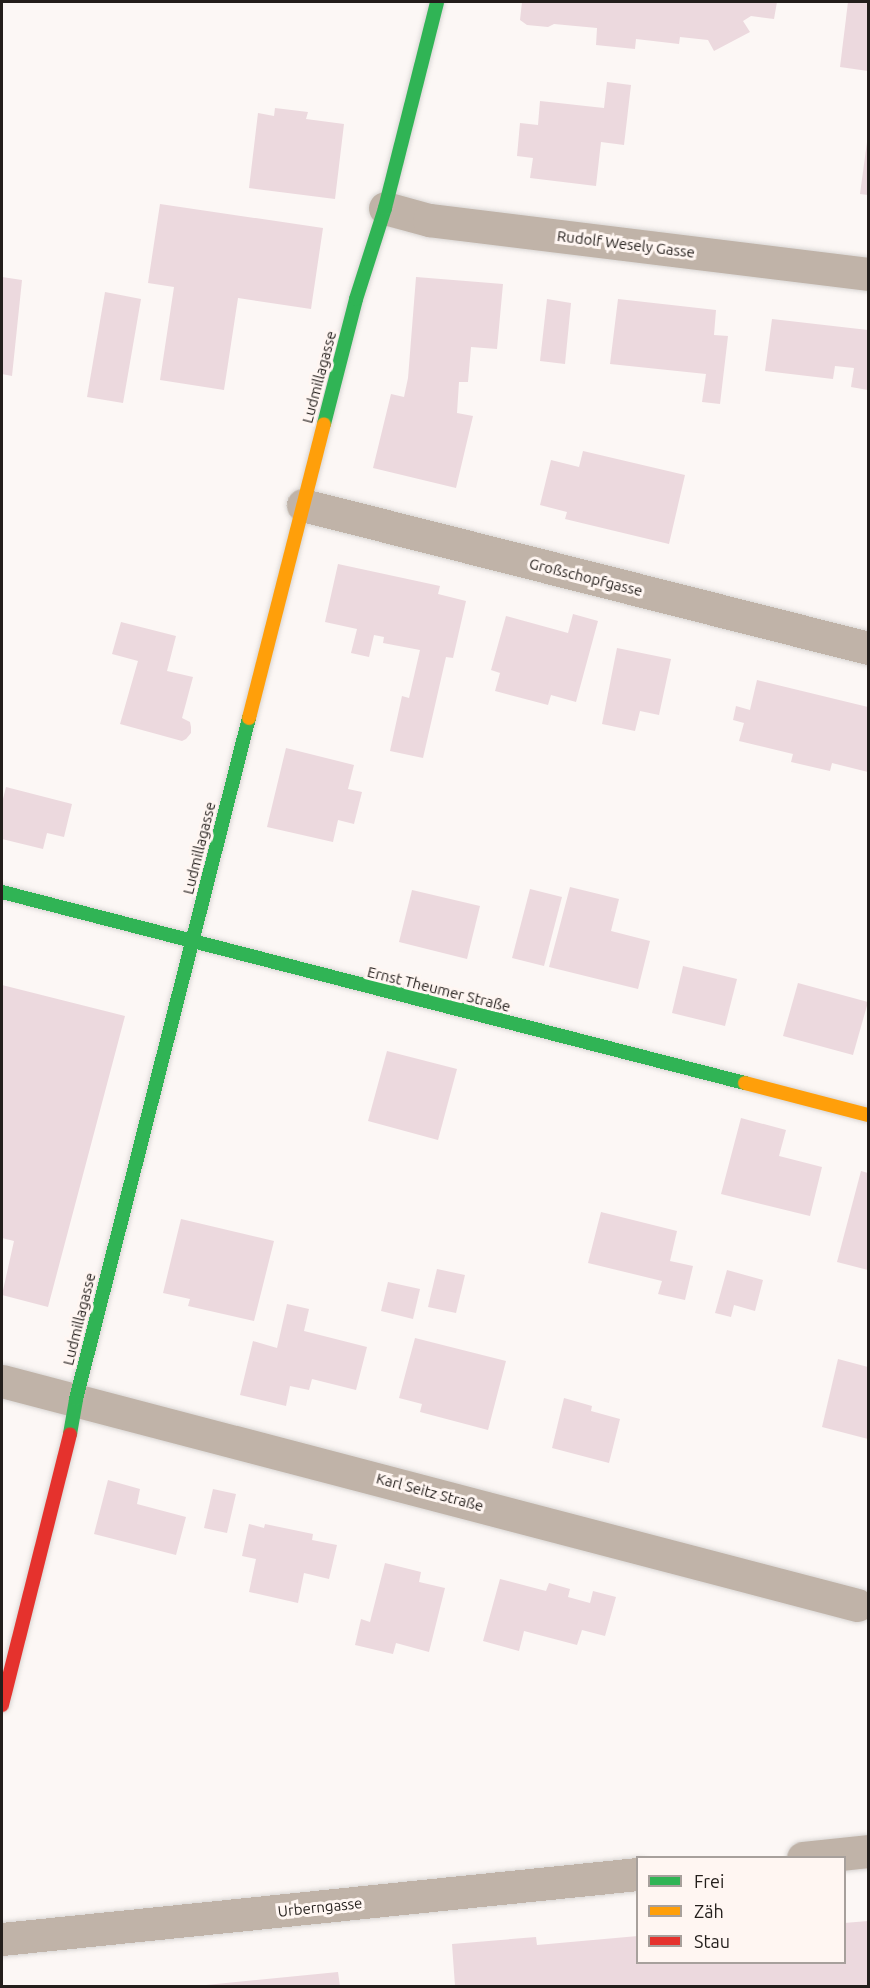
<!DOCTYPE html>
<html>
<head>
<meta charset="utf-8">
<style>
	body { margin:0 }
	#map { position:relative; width:870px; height:1988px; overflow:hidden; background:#fcf7f5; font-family:Ubuntu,sans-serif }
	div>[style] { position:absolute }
	.building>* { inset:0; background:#ecd9de }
	.roads { filter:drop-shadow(0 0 2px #d8d5d3) drop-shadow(0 0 2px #d8d5d3) }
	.street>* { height:33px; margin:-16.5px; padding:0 16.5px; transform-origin:16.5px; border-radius:16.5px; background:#c0b3a8 }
	.fast>* { height:14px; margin:-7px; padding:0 7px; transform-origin:7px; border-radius:7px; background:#30b455 }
	.slow>* { height:14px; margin:-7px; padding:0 7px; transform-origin:7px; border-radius:7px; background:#ff9f0a }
	.jam>* { height:14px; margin:-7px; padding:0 7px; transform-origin:7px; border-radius:7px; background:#e5322d }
	span { translate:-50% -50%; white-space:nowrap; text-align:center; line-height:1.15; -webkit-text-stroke:6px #fff6f2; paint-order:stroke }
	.street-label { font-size:15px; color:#231e1b }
	.frame { position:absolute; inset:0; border:3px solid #231e1b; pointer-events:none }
	.legend { position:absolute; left:636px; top:1856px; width:210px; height:108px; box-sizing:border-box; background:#fff6f2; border:2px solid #a7a09c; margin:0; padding:8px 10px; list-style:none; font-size:18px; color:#231e1b }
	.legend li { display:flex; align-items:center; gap:12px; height:30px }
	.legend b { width:30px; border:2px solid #a7a09c }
</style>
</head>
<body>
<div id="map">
	<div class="building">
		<i style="clip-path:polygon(522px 2px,777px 2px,774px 19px,751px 16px,743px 21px,750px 32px,714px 51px,708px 40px,680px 37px,679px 44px,636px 39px,635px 49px,596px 45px,597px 28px,554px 24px,548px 27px,527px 25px,520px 20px)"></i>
		<i style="clip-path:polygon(848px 2px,868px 2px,868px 71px,840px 67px)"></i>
		<i style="clip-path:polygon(607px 82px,631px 85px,624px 145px,601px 142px,596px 186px,530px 178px,533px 158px,517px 156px,520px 123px,538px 125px,540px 101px,604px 108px)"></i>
		<i style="clip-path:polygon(275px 108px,308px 112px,306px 119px,344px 124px,335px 199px,249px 188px,258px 113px,274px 116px)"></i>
		<i style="clip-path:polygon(867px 142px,868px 142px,868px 195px,860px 194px)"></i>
		<i style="clip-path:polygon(160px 204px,323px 228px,311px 309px,238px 298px,224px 390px,160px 380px,174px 287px,148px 283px)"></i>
		<i style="clip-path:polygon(2px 277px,22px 280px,12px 376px,2px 374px)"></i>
		<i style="clip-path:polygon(416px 277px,503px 284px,497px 349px,471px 347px,468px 382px,459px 382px,457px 413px,473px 416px,456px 488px,373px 468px,391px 394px,404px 397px,408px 378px)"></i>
		<i style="clip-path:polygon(105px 292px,141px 299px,123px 403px,87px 397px)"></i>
		<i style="clip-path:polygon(547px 299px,571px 303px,565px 364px,540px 361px)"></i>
		<i style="clip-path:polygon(618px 299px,716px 310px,714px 335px,728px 336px,720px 404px,702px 402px,706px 374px,610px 364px)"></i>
		<i style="clip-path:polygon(772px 319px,868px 330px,868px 390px,851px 387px,854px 368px,835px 366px,833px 379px,765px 371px)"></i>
		<i style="clip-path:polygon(583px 451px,685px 475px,669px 544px,565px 519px,567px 512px,540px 505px,551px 460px,579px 467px)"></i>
		<i style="clip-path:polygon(338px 564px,440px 586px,438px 594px,466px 601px,453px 658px,446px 657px,423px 758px,390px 751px,402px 696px,409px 698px,420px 650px,383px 643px,384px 637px,374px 635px,369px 657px,351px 653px,357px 629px,325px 622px)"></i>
		<i style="clip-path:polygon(573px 614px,598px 621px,576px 702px,551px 695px,548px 705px,495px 691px,500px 673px,491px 670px,506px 616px,568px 633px)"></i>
		<i style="clip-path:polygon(121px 622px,176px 636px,167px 671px,193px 677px,182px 718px,190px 722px,191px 727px,191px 733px,186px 739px,182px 741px,120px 724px,138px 661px,112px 654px)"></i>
		<i style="clip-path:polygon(617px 648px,671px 659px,659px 715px,640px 711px,635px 731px,602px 724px)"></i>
		<i style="clip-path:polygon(757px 680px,868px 707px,868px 772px,832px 763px,830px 771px,791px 762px,793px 754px,739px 741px,744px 723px,733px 720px,736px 706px,750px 710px)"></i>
		<i style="clip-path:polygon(286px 748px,354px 765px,348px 789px,362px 792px,354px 824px,338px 820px,333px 842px,267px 827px)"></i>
		<i style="clip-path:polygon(6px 787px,72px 804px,64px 837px,47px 833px,43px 849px,2px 839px,2px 803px)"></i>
		<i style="clip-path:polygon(570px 887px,619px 899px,611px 931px,650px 941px,638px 989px,549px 967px)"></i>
		<i style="clip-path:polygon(530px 889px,562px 897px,544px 966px,512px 958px)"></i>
		<i style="clip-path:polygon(412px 890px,480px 906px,467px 959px,399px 942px)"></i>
		<i style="clip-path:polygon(683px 966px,737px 979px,725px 1026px,672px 1013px)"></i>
		<i style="clip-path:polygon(798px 983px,868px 1002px,853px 1055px,783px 1036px)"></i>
		<i style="clip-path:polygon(2px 985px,125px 1016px,48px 1307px,2px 1295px,14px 1241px,2px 1238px)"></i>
		<i style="clip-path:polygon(387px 1051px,457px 1069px,438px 1140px,368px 1121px)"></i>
		<i style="clip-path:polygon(741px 1118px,786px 1130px,779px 1156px,822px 1167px,810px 1216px,721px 1194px)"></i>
		<i style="clip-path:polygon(861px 1171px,868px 1173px,868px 1270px,837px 1262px)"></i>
		<i style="clip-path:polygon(601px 1212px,677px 1231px,670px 1261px,693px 1266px,685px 1300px,658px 1294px,662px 1281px,588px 1263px)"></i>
		<i style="clip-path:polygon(181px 1219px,274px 1241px,254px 1321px,188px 1306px,190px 1299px,163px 1293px)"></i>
		<i style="clip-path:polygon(437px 1269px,465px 1275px,456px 1313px,428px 1307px)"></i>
		<i style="clip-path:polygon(727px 1270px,763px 1280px,755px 1311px,734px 1305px,731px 1317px,715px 1313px)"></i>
		<i style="clip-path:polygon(388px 1282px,420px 1289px,413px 1319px,381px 1311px)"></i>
		<i style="clip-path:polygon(287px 1304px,309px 1309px,304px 1331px,367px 1347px,356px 1390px,312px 1379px,309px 1390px,290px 1386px,286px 1406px,240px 1395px,253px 1341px,277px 1348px)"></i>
		<i style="clip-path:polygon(415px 1338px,506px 1361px,488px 1430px,420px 1412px,422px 1404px,399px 1398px)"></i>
		<i style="clip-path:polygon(838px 1359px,868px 1367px,868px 1439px,822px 1427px)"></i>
		<i style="clip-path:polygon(564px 1398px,592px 1406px,591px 1411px,620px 1419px,609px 1463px,552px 1448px)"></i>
		<i style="clip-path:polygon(108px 1480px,140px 1489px,137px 1504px,186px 1517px,176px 1555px,94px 1534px)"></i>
		<i style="clip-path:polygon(213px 1489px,236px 1494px,227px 1533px,204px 1528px)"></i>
		<i style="clip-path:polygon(249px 1524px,264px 1528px,265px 1524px,313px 1534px,312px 1540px,337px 1545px,329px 1579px,304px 1573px,298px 1603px,249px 1592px,256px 1559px,242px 1556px)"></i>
		<i style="clip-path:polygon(385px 1563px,421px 1572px,419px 1582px,445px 1588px,429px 1652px,396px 1643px,393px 1654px,355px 1645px,361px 1619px,370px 1622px)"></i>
		<i style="clip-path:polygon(500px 1579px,546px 1591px,549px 1583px,570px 1589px,568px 1597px,590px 1603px,593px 1591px,616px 1597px,605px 1636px,582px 1630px,577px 1645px,524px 1631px,519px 1651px,483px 1641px)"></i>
		<i style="clip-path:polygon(868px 1921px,868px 1986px,455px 1986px,452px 1944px,536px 1937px,537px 1945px,638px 1936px,638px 1962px,844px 1962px,844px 1923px)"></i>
		<i style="clip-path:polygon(338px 1972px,340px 1986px,206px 1986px,206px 1985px)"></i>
	</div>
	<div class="roads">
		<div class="street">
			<i style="left:385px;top:208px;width:46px;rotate:15.3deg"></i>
			<i style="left:429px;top:220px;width:442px;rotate:7deg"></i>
			<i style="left:303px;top:505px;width:583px;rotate:14.2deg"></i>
			<i style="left:2px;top:1381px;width:884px;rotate:14.68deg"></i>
			<i style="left:803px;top:1858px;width:65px;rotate:-6.1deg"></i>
			<i style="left:2px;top:1939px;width:639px;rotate:-5.84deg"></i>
		</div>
		<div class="fast">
			<i style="left:324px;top:424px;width:129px;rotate:-75.6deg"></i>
			<i style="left:356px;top:299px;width:96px;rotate:-72.3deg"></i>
			<i style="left:385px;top:208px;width:212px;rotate:-75.8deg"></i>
			<i style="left:2px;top:892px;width:767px;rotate:14.42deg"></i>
			<i style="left:70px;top:1434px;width:36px;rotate:-80deg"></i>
			<i style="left:76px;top:1399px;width:703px;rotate:-75.75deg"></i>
		</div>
		<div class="slow">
			<i style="left:249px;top:718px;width:303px;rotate:-75.7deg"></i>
			<i style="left:745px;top:1083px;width:127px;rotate:14.6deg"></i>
		</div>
		<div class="jam">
			<i style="left:2px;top:1705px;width:279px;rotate:-75.9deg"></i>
		</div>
	</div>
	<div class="street-label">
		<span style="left:626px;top:244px;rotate:7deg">Rudolf Wesely Gasse</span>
		<span style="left:319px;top:377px;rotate:-75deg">Ludmillagasse</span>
		<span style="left:586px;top:577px;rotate:14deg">Großschopfgasse</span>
		<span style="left:199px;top:848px;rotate:-76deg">Ludmillagasse</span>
		<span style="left:439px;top:989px;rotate:14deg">Ernst Theumer Straße</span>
		<span style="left:79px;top:1319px;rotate:-76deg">Ludmillagasse</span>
		<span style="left:430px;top:1492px;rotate:15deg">Karl Seitz Straße</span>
		<span style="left:320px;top:1907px;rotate:-6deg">Urberngasse</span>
	</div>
	<div class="frame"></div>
	<ul class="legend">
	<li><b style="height:8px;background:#30b455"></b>Frei</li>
	<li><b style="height:8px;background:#ff9f0a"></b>Zäh</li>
	<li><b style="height:8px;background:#e5322d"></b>Stau</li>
	</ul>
</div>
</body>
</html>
